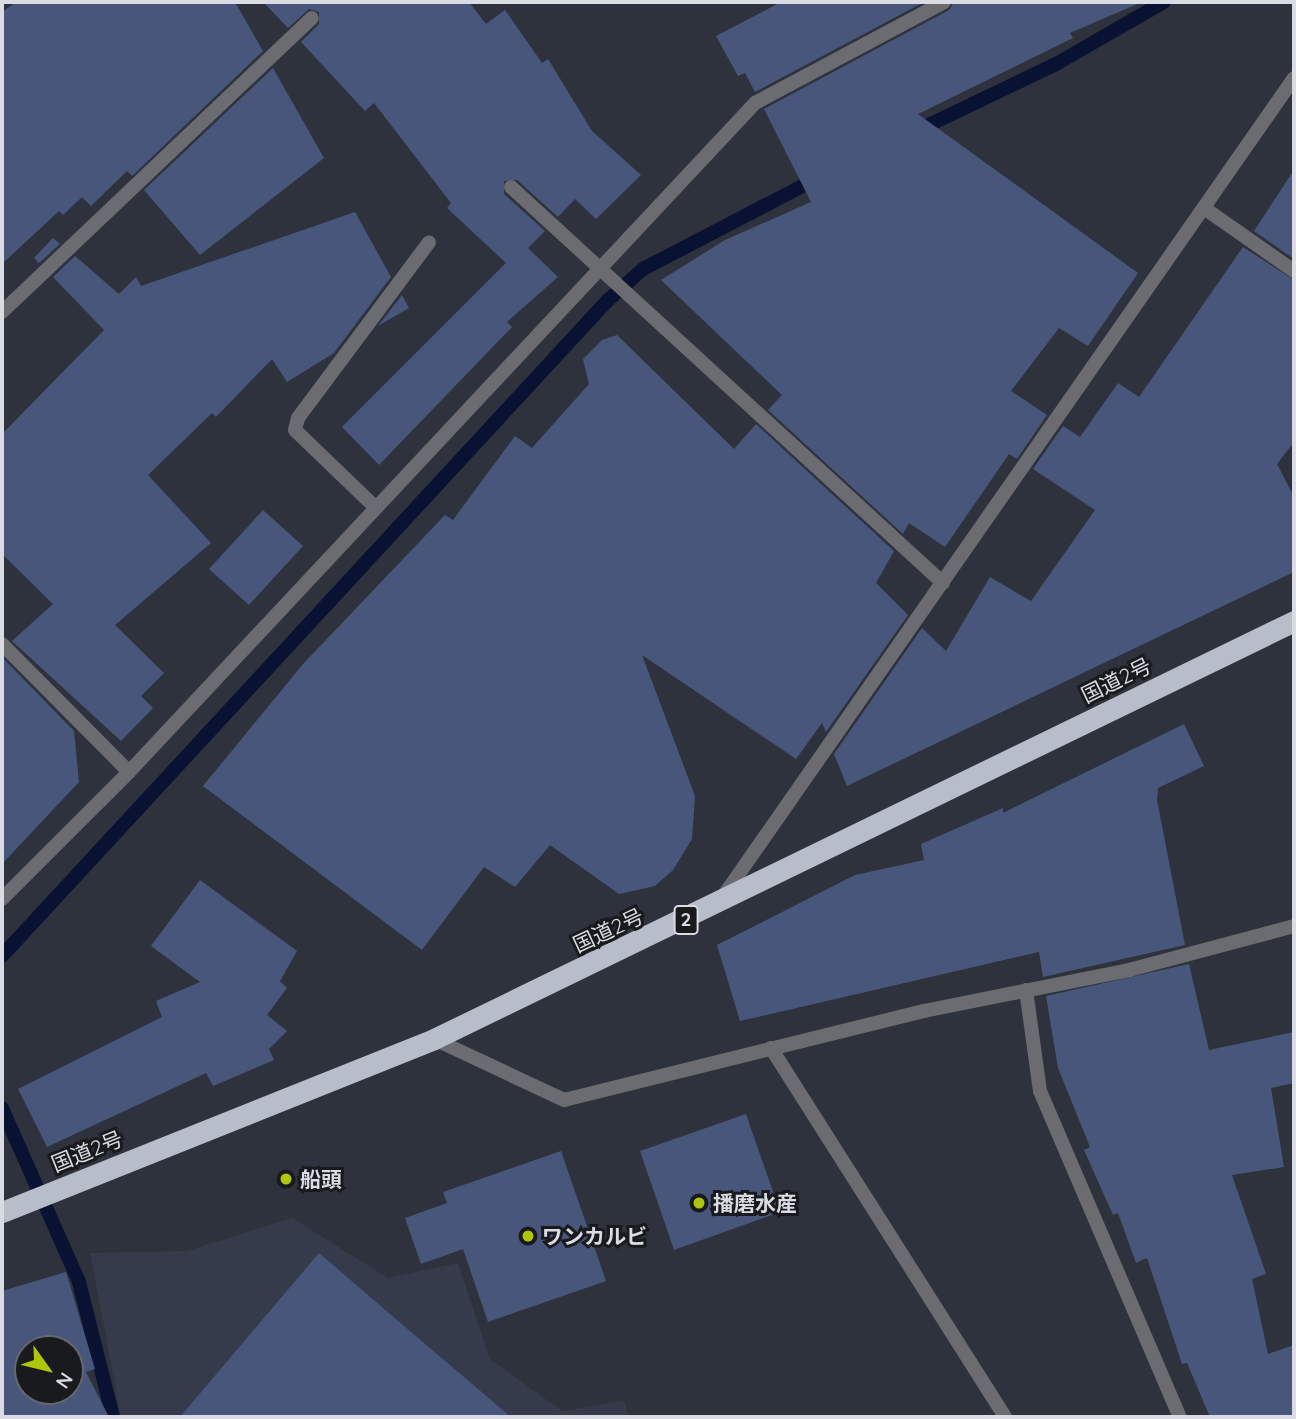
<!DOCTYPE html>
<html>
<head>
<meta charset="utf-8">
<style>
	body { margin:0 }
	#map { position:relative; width:1296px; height:1419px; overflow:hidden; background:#2e323c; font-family:Quicksand,"Noto Sans JP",sans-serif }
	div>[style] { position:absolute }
	.built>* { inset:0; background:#353b4b }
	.stream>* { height:14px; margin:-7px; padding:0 7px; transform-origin:7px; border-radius:7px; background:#091232 }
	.building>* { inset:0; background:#48567c }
	.street>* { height:14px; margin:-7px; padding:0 7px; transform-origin:7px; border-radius:7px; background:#6a6c71 }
	.highway>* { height:21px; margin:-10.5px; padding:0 10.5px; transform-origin:10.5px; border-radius:10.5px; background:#b7bdc9 }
	.dots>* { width:19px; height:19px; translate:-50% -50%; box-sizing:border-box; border:4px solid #181a1e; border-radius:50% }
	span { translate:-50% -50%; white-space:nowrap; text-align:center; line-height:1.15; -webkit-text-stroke:6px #181a1e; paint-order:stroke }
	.shield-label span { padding:2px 5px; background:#181a1e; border:2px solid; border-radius:5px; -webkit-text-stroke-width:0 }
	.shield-label { font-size:19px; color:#d9dce3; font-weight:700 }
	.street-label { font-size:21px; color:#d9dce3 }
	.poi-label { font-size:21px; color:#d9dce3; font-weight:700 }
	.left { translate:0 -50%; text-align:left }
	.frame { position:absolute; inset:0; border:4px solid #d9dce3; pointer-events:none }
	.north { position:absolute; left:14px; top:1335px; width:70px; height:70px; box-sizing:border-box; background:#181a1e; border:2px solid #65686d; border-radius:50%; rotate:124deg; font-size:19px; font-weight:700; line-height:28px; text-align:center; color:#d9dce3 }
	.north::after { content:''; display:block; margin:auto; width:24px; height:32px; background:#aec60c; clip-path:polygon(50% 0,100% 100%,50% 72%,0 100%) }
</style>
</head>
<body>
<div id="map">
	<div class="built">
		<i style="clip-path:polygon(292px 1218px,388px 1278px,458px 1263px,490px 1359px,562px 1411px,624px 1401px,629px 1417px,121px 1417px,90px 1253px,187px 1251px)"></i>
	</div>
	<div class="stream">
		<i style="left:914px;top:132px;width:157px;rotate:-25.6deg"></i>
		<i style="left:1056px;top:64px;width:125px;rotate:-29.9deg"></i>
		<i style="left:2px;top:956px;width:892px;rotate:-47.27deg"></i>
		<i style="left:607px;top:301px;width:48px;rotate:-41.6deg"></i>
		<i style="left:643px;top:269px;width:199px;rotate:-27.5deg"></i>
		<i style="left:2px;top:1108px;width:190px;rotate:66.1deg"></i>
		<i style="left:79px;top:1282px;width:139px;rotate:75.9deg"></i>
	</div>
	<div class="building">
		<i style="clip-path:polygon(16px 2px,235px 2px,263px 51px,132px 176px,127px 171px,91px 206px,82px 197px,63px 215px,59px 211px,2px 264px,2px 12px)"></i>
		<i style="clip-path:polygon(263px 2px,469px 2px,486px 24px,505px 10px,542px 63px,548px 59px,592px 131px,641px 175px,596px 219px,575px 199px,558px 217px,517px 180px,504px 181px,504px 194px,545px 231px,528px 248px,558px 277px,507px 322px,512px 327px,379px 465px,342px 427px,506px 263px,447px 208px,451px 203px,374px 103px,365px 111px,301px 42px,319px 24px,319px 12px,309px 9px,288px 28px)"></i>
		<i style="clip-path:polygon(781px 2px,924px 2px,755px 92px,745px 73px,738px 76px,716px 36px)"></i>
		<i style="clip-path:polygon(954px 2px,1142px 2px,1070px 33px,1073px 38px,918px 114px,1138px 273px,1088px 346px,1059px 328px,1011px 391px,1047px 415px,1017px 459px,1009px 454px,945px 547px,909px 523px,903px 534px,768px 410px,782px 395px,661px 280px,725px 240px,811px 202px,764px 109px,949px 10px)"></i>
		<i style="clip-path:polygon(273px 68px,324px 158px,200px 255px,144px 190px)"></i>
		<i style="clip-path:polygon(1294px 170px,1294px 259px,1254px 231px)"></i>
		<i style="clip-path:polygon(355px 212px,391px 277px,334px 353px,287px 382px,272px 359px,216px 417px,212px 413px,148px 475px,211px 543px,115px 625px,164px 673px,141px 696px,153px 708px,121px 741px,12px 641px,53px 604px,2px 554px,2px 434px,104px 330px,53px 277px,75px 256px,119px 294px,136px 277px,141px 286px)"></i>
		<i style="clip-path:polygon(53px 238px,60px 244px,39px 263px,34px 258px)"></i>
		<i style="clip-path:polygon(1243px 247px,1294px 280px,1294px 442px,1277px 464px,1294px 497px,1294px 572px,847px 786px,834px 754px,922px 628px,946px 651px,990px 577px,1031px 601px,1095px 510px,1033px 469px,1063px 426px,1080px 437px,1118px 383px,1139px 397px)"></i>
		<i style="clip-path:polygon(402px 295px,409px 308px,378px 326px)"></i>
		<i style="clip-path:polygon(617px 335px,734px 449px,756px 424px,894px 551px,876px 583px,908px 615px,826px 732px,822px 723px,796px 759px,642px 655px,695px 796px,692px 839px,673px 870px,655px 886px,619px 894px,550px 845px,515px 887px,484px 867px,422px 950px,203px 786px,303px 664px,445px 515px,453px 520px,515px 436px,532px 448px,589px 384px,583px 359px,602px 340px)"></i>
		<i style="clip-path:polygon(263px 510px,303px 546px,249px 605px,209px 569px)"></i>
		<i style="clip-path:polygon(2px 657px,74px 731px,79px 782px,2px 864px)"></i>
		<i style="clip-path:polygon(1184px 724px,1204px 766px,1158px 788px,1157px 800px,1185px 945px,1043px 977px,1039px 952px,740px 1021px,717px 945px,855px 875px,924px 860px,921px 844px,1003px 808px,1003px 813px)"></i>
		<i style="clip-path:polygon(200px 880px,297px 951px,280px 981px,287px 988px,267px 1015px,287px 1031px,269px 1049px,274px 1060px,213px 1086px,206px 1073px,47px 1147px,18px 1089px,162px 1017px,156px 1001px,200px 982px,151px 946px)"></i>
		<i style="clip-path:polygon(1189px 964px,1209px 1050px,1294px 1032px,1294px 1083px,1271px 1088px,1284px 1167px,1232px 1175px,1266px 1274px,1252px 1279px,1268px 1354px,1294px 1345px,1294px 1417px,1210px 1417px,1187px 1363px,1182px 1364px,1147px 1258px,1136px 1263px,1118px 1213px,1113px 1215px,1084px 1150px,1090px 1147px,1058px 1068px,1046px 996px)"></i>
		<i style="clip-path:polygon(746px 1114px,780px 1212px,674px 1250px,640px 1151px)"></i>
		<i style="clip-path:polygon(561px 1151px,606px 1281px,488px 1322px,463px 1249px,421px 1264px,405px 1218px,447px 1203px,443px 1192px)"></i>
		<i style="clip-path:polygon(319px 1253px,397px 1320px,511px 1417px,180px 1417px)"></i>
		<i style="clip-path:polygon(evenodd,66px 1272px,95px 1369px,86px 1372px,109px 1417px,2px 1417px,2px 1291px,66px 1272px,28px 1349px,70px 1349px,70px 1391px,28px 1391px,28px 1349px)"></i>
	</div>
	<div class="street">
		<i style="left:511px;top:187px;width:586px;rotate:42.51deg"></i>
		<i style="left:1204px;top:208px;width:110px;rotate:35deg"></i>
		<i style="left:2px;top:312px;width:427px;rotate:-43.5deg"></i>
		<i style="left:376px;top:508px;width:112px;rotate:-136.1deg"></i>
		<i style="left:295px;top:430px;width:12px;rotate:-76deg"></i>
		<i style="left:298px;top:418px;width:219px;rotate:-53.3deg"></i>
		<i style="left:2px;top:644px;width:180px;rotate:45.2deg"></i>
		<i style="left:722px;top:898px;width:1000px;rotate:-55.1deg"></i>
		<i style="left:2px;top:899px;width:180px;rotate:-45deg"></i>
		<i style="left:129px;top:772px;width:916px;rotate:-46.9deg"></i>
		<i style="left:755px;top:103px;width:214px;rotate:-28.1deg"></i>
		<i style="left:1026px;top:990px;width:102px;rotate:82.1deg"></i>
		<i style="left:1040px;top:1091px;width:355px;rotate:66.8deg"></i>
		<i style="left:434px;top:1039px;width:144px;rotate:25.1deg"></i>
		<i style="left:564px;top:1100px;width:371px;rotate:-13.9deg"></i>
		<i style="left:924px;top:1011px;width:209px;rotate:-11.3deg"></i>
		<i style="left:1129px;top:970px;width:171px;rotate:-14.9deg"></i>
		<i style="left:771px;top:1048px;width:437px;rotate:57.6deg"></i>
	</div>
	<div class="highway">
		<i style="left:2px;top:1212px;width:465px;rotate:-21.8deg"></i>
		<i style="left:434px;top:1039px;width:956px;rotate:-25.92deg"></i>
	</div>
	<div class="dots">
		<i style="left:286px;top:1179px;background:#aec60c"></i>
		<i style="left:699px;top:1203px;background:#aec60c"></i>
		<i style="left:528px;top:1236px;background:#aec60c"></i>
	</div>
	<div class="shield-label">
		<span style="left:686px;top:920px">2</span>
	</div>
	<div class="street-label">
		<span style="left:1116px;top:680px;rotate:-26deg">国道2号</span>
		<span style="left:608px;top:930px;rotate:-25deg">国道2号</span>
		<span style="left:87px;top:1151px;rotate:-22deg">国道2号</span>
	</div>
	<div class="poi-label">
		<span class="left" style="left:300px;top:1179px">船頭</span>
		<span class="left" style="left:713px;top:1203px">播磨水産</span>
		<span class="left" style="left:542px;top:1236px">ワンカルビ</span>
	</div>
	<div class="frame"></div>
	<div class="north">N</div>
</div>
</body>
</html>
